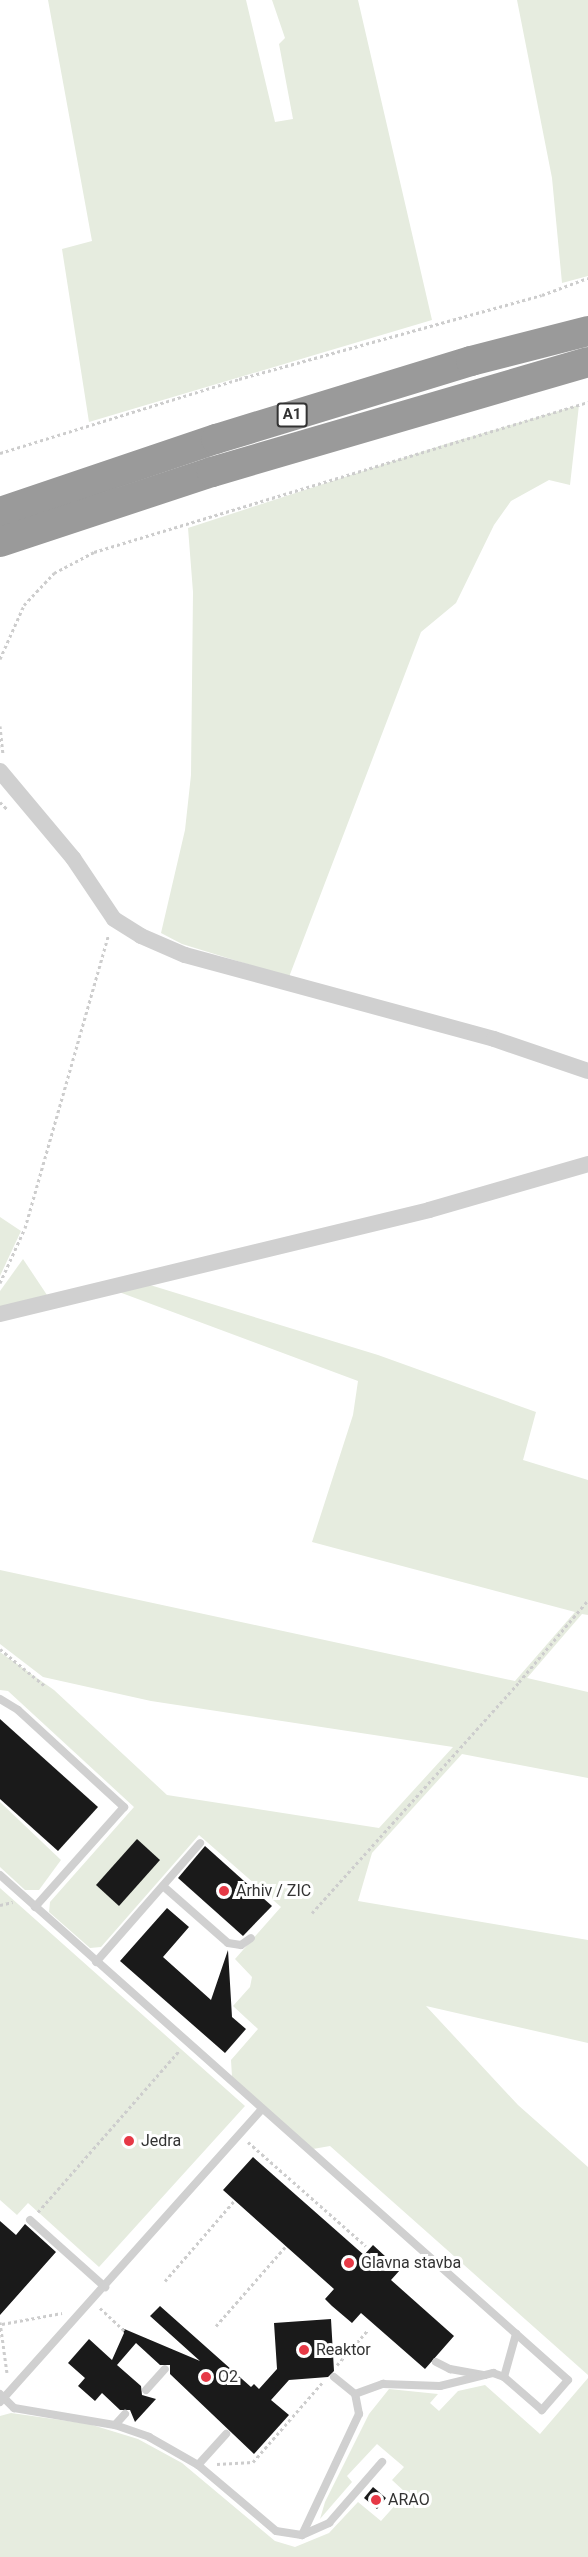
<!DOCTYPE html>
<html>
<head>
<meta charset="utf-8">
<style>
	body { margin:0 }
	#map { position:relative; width:588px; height:2557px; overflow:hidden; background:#fff; font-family:Roboto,sans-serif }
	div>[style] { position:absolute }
	.green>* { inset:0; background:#e6ecdf }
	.building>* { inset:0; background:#1a1a1a }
	.path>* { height:3px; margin-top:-1.5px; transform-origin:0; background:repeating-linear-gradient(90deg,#cdcdcd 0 3px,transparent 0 6px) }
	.service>* { height:8px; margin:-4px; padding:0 4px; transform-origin:4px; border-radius:4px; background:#d0d0d0 }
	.minor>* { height:16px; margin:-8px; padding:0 8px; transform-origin:8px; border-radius:8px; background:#d0d0d0 }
	.motorway>* { height:30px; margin:-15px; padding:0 15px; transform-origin:15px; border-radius:15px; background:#9a9a9a }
	.dots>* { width:16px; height:16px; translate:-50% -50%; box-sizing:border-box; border:3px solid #fff; border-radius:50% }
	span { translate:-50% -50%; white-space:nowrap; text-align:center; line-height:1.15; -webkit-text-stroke:6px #fff; paint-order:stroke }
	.shield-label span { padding:2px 4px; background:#fff; border:2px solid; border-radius:4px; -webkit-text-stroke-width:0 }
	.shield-label { font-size:15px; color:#333; font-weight:700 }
	.poi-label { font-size:16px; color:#333 }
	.left { translate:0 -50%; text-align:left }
</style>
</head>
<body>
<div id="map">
	<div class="green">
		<i style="clip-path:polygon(48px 0,246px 0,275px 122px,293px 119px,279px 44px,285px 38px,272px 0,358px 0,432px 320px,89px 422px,62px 249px,92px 241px)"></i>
		<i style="clip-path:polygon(517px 0,588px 0,588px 276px,562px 283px,552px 178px)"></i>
		<i style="clip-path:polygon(579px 405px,570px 485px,549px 480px,511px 501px,494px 525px,456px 603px,421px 632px,289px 977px,182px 944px,161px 933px,185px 830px,191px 775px,193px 592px,188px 528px,446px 444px)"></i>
		<i style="clip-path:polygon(0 1217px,21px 1231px,0 1276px)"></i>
		<i style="clip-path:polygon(23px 1259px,47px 1295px,0 1307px,0 1291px)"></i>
		<i style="clip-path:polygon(150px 1285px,378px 1355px,536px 1412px,523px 1460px,588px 1480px,588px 1615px,582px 1614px,527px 1678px,588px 1692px,588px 1778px,462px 1754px,372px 1853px,358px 1901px,588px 1940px,588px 2043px,426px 2006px,518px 2105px,588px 2167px,588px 2375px,330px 2146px,313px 2149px,232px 2077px,231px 2060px,258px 2029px,233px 2006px,250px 1987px,252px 1977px,235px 1959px,281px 1907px,199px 1835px,101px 1947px,90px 1948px,49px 1912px,50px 1902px,134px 1807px,8px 1691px,0 1690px,0 1652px,54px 1690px,167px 1795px,379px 1828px,453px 1747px,151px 1701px,43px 1677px,0 1644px,0 1570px,515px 1681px,575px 1612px,312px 1542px,353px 1415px,358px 1381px,119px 1292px)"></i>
		<i style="clip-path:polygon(0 1802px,61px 1860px,39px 1890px,25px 1890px,0 1867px)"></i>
		<i style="clip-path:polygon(0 1888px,245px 2106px,99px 2267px,28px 2203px,17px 2215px,0 2200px)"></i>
		<i style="clip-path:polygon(588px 2378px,588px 2557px,0 2557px,0 2416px,11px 2413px,89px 2424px,138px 2439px,182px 2463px,275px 2541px,295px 2547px,329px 2533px,358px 2502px,381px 2521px,406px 2493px,392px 2480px,404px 2467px,377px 2444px,347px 2476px,352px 2482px,320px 2519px,325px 2502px,369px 2414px,389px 2389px,438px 2394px,430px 2403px,439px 2411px,458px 2391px,485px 2385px,540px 2434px)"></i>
	</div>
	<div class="building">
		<i style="clip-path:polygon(0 1719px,98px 1807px,58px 1851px,0 1799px)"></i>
		<i style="clip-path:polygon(137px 1839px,160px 1860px,119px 1906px,96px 1885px)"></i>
		<i style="clip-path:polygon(205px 1846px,272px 1906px,243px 1936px,178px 1878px)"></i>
		<i style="clip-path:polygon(167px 1908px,189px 1927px,163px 1957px,211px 2000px,228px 1950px,232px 2017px,246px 2029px,225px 2053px,120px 1961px)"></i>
		<i style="clip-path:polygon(253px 2157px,364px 2255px,373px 2245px,386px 2257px,400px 2270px,391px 2280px,454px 2336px,425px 2369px,361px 2313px,352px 2323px,332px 2306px,325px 2299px,334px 2289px,223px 2190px)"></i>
		<i style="clip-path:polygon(0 2221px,16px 2235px,25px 2224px,56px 2252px,0 2315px)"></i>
		<i style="clip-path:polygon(160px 2306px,251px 2387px,254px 2384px,259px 2389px,277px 2369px,274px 2323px,331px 2319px,334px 2371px,328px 2377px,289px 2380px,271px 2400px,289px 2415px,254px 2454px,170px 2374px,170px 2365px,160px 2365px,136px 2343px,117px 2365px,141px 2386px,142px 2395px,156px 2399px,135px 2422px,130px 2410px,120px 2410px,102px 2393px,95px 2401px,78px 2386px,85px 2378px,68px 2363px,89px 2339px,112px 2360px,124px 2333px,122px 2328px,200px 2361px,150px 2316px)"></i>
		<i style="clip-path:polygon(373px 2487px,386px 2498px,377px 2509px,364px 2498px)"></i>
	</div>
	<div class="path">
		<i style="left:0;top:453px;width:250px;rotate:-17.2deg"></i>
		<i style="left:239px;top:379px;width:314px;rotate:-15.5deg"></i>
		<i style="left:542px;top:295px;width:49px;rotate:-20.3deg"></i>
		<i style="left:0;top:659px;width:59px;rotate:-66deg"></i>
		<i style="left:24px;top:605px;width:44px;rotate:-46.8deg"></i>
		<i style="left:54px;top:573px;width:45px;rotate:-27.7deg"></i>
		<i style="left:94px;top:552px;width:516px;rotate:-16.89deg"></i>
		<i style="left:0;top:726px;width:29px;rotate:84deg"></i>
		<i style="left:0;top:802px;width:10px;rotate:45deg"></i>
		<i style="left:0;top:1283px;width:60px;rotate:-65.6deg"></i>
		<i style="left:25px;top:1228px;width:304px;rotate:-74.1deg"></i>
		<i style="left:0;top:1649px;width:58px;rotate:39.4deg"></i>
		<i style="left:0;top:1905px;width:13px;rotate:-13deg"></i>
		<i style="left:312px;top:1913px;width:310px;rotate:-48.1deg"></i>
		<i style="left:519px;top:1682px;width:107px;rotate:-49.9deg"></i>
		<i style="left:248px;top:2142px;width:157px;rotate:41.4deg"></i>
		<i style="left:38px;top:2212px;width:215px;rotate:-48.8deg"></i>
		<i style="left:165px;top:2281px;width:107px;rotate:-49.2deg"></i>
		<i style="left:100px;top:2308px;width:33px;rotate:43deg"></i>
		<i style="left:0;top:2322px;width:51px;rotate:82.2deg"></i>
		<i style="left:2px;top:2324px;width:61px;rotate:-10.4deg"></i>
		<i style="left:216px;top:2326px;width:106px;rotate:-48.8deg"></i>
		<i style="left:337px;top:2365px;width:47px;rotate:-48.5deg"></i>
		<i style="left:217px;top:2464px;width:36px;rotate:-3deg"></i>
		<i style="left:253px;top:2462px;width:105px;rotate:-48.9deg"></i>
	</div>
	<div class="service">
		<i style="left:0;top:1699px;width:21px;rotate:31deg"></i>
		<i style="left:18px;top:1710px;width:144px;rotate:42.5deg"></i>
		<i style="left:124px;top:1807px;width:134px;rotate:131.7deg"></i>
		<i style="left:0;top:1875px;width:760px;rotate:41.64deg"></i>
		<i style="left:568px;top:2380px;width:40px;rotate:131deg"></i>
		<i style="left:542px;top:2410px;width:50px;rotate:-139deg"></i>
		<i style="left:163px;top:1886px;width:86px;rotate:41.2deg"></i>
		<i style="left:228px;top:1943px;width:13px;rotate:9deg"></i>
		<i style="left:241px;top:1945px;width:12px;rotate:-35deg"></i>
		<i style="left:96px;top:1962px;width:158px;rotate:-48.8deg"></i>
		<i style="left:30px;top:2220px;width:101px;rotate:41.8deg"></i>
		<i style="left:436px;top:2362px;width:16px;rotate:27deg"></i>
		<i style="left:450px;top:2369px;width:35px;rotate:10deg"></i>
		<i style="left:334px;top:2377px;width:27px;rotate:39deg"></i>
		<i style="left:146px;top:2390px;width:28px;rotate:-48deg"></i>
		<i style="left:0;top:2394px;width:20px;rotate:45deg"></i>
		<i style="left:14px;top:2408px;width:102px;rotate:9.6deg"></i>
		<i style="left:115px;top:2425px;width:36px;rotate:19deg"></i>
		<i style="left:149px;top:2437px;width:56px;rotate:29.7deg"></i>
		<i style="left:198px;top:2465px;width:102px;rotate:40.2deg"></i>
		<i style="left:276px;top:2531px;width:26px;rotate:9deg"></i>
		<i style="left:302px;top:2535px;width:134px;rotate:-64.8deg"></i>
		<i style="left:359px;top:2414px;width:20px;rotate:-101deg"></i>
		<i style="left:355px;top:2394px;width:30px;rotate:-20deg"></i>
		<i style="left:383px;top:2384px;width:57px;rotate:2deg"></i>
		<i style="left:440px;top:2386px;width:55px;rotate:-13.8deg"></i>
		<i style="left:493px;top:2373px;width:12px;rotate:20deg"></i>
		<i style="left:504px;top:2377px;width:45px;rotate:-74.4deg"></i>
		<i style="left:0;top:2402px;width:392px;rotate:-48.2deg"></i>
		<i style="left:115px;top:2425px;width:15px;rotate:-48deg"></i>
		<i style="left:198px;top:2465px;width:42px;rotate:-47.9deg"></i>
		<i style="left:302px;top:2535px;width:30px;rotate:-24deg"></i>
		<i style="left:329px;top:2523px;width:81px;rotate:-49deg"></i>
	</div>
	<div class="minor">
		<i style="left:0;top:771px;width:114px;rotate:50deg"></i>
		<i style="left:73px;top:858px;width:73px;rotate:56.1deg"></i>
		<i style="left:114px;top:919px;width:32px;rotate:32deg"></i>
		<i style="left:141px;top:936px;width:48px;rotate:23.4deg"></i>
		<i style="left:185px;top:955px;width:320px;rotate:15.2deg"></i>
		<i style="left:494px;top:1039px;width:99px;rotate:18.8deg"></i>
		<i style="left:0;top:1314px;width:441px;rotate:-13.6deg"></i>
		<i style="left:429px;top:1210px;width:166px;rotate:-16.1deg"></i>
	</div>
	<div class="motorway">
		<i style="left:0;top:512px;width:228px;rotate:-18.7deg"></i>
		<i style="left:216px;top:439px;width:267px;rotate:-17deg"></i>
		<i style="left:471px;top:361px;width:121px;rotate:-14.4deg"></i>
		<i style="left:0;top:542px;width:223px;rotate:-18.3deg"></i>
		<i style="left:212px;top:472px;width:392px;rotate:-16.3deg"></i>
	</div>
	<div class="dots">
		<i style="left:224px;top:1891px;background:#e63946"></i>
		<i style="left:129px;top:2141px;background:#e63946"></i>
		<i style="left:349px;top:2263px;background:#e63946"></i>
		<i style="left:304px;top:2350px;background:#e63946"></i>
		<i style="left:206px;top:2377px;background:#e63946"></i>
		<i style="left:376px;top:2500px;background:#e63946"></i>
	</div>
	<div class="shield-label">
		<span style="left:292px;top:415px">A1</span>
	</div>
	<div class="poi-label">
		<span class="left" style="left:236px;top:1891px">Arhiv / ZIC</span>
		<span class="left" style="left:141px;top:2141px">Jedra</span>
		<span class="left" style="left:361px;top:2263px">Glavna stavba</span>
		<span class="left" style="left:316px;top:2350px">Reaktor</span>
		<span class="left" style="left:218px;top:2377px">O2</span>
		<span class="left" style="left:388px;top:2500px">ARAO</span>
	</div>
</div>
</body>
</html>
